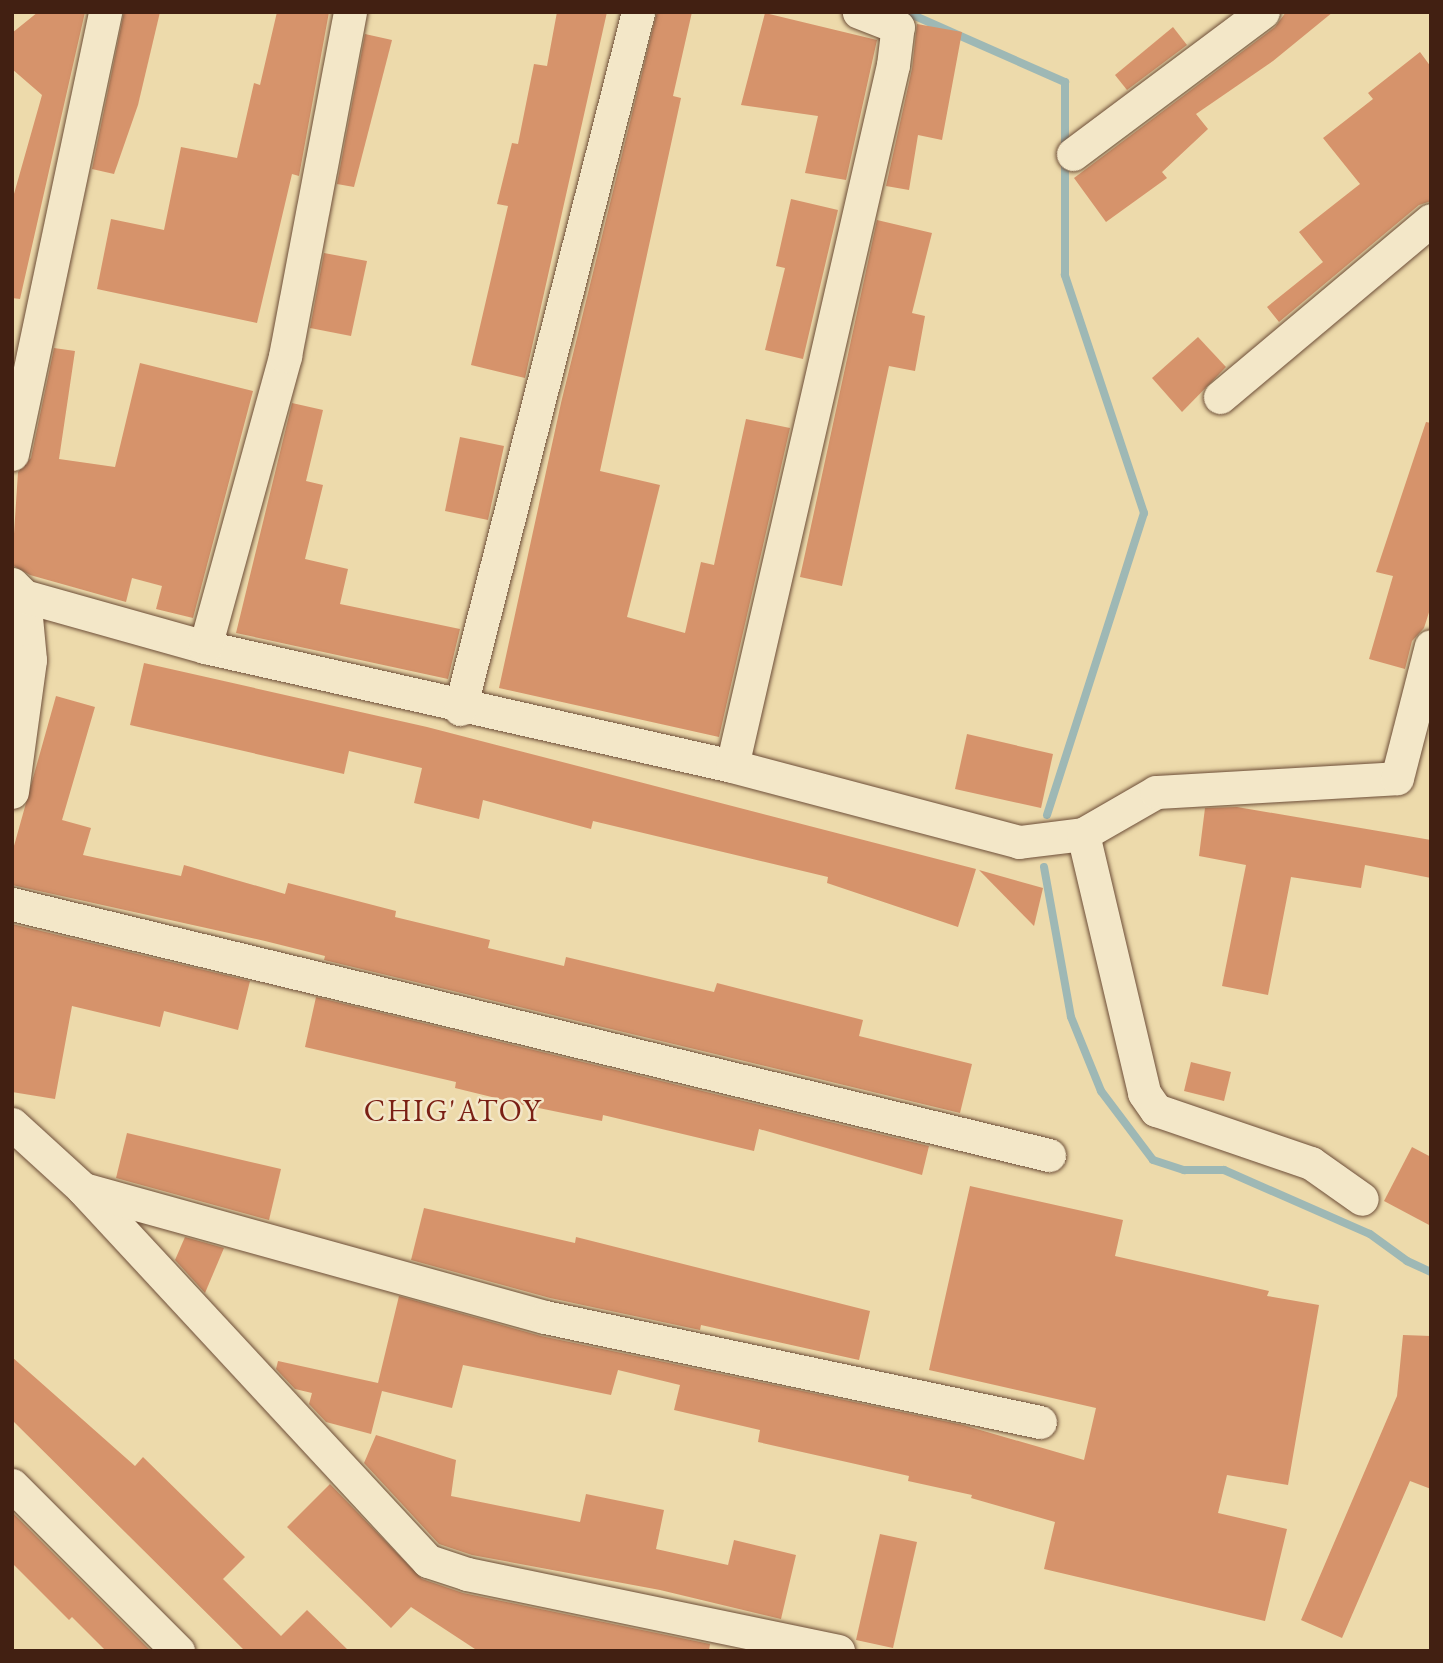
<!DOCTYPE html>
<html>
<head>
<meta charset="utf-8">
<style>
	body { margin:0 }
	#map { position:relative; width:1443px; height:1663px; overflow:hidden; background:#eddaab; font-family:"EB Garamond",serif }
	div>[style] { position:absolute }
	.stream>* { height:8px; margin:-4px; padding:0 4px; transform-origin:4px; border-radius:4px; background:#9eb8b5 }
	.building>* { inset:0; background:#d6936b }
	.roads { filter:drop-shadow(0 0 2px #6d4e38) drop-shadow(0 0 2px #6d4e38) }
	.minor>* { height:33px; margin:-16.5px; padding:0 16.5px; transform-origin:16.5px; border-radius:16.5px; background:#f3e7c8 }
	span { translate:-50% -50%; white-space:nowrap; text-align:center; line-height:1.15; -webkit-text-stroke:5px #f3e7c8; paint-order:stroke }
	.quarter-label { font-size:30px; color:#7a1f14; letter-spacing:2px }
	.frame { position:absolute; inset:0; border:14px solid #422012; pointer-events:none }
</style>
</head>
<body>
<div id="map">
	<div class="stream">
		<i style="left:906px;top:12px;width:174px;rotate:23.8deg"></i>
		<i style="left:1065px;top:82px;width:65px;rotate:90deg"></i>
		<i style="left:1047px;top:815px;width:317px;rotate:-72.2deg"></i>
		<i style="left:1144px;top:513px;width:251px;rotate:-108.4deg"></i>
		<i style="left:1065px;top:275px;width:115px;rotate:-90deg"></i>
		<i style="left:1044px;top:867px;width:152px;rotate:79.8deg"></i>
		<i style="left:1071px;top:1017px;width:80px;rotate:67.9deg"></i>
		<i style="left:1101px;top:1091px;width:86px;rotate:53deg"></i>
		<i style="left:1153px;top:1160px;width:33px;rotate:18deg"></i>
		<i style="left:1184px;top:1170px;width:40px"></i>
		<i style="left:1224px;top:1170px;width:159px;rotate:23.7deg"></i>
		<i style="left:1370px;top:1234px;width:46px;rotate:36.1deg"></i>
		<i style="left:1407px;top:1261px;width:26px;rotate:25deg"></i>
	</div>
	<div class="building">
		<i style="clip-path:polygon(38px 12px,85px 12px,20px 299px,12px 298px,12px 201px,42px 95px,12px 69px,12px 33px)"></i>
		<i style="clip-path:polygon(124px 12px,160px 12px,138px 105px,114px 174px,92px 169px)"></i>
		<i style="clip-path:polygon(277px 12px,329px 12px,299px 176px,292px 174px,257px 323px,97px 289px,111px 219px,164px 230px,181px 147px,237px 158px,254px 83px,260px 85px)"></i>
		<i style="clip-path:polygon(557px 12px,607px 12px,525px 378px,471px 365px,508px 206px,497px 204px,512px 143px,518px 144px,534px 64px,547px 66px)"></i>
		<i style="clip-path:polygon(657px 12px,692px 12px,673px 96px,681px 98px,600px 471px,660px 485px,627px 617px,685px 633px,701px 562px,714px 565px,746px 419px,790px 428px,719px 737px,499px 688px,561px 403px)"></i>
		<i style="clip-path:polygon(1286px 12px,1333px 12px,1273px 61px,1196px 114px,1208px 129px,1162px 172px,1167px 178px,1106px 222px,1074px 178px,1275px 27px)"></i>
		<i style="clip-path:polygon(765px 13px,877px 40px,846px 180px,805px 173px,818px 116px,741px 105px)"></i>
		<i style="clip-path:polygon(917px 24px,962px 32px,942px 140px,918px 135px,909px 190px,886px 186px,912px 69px)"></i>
		<i style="clip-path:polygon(1173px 27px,1187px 45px,1127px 90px,1115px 75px)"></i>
		<i style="clip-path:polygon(365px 34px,392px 40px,354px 187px,337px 184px)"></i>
		<i style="clip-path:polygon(1420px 52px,1431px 67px,1431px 201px,1419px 205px,1279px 322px,1267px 307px,1323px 262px,1299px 232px,1360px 184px,1323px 138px,1373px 99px,1368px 93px)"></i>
		<i style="clip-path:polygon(791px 199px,838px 210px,803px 359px,765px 350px,785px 268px,776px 266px)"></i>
		<i style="clip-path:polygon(877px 220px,932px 233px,912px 313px,925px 316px,915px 371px,889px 366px,842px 586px,800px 577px)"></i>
		<i style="clip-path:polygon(324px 253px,367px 261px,351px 336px,310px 328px)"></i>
		<i style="clip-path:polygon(1198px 337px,1226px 367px,1182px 412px,1152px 378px)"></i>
		<i style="clip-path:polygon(54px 348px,75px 351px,59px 459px,115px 467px,140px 363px,253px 391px,193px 618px,156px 609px,162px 586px,132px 578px,126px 602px,30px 575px,12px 565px,18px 472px,31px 458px)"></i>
		<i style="clip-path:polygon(292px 403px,323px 410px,306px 481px,323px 485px,305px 559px,348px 569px,340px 604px,460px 629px,448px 679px,236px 633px)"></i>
		<i style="clip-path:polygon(1426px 422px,1431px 423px,1431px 606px,1424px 628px,1412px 641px,1405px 669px,1369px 659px,1393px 576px,1376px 572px)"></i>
		<i style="clip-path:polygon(460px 437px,504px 446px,488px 520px,445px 511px)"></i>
		<i style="clip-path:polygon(144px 663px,427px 727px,976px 869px,958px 927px,827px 883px,828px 877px,593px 821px,591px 829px,483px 800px,479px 819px,414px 803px,422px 768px,349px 751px,344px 774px,130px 725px)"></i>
		<i style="clip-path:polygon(56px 696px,95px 707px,62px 820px,91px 828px,83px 855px,181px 876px,184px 865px,285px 894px,288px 883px,396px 911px,395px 917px,490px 940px,488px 948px,564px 966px,566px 957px,714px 992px,717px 983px,863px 1020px,859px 1036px,972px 1064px,960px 1113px,324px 960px,325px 956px,265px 941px,12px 885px,12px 853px)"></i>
		<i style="clip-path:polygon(967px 734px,1053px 754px,1041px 808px,955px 789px)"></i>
		<i style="clip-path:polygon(1237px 807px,1431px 840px,1431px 878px,1365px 865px,1361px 888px,1291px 877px,1268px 995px,1222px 986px,1246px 865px,1199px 856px,1205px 808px)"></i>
		<i style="clip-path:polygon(979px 870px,1043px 888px,1034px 926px)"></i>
		<i style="clip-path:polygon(12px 924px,250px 981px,238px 1030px,164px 1011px,160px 1027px,72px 1006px,55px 1099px,12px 1092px)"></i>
		<i style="clip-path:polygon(316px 997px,929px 1146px,922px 1175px,759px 1129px,754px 1151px,603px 1115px,602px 1121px,524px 1105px,455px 1088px,456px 1082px,305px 1047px)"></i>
		<i style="clip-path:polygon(1191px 1062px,1231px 1072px,1224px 1101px,1184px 1091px)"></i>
		<i style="clip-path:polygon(127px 1133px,281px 1169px,269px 1220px,116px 1178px)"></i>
		<i style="clip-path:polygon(1412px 1147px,1431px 1157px,1431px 1226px,1384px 1201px)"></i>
		<i style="clip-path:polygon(970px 1186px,1123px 1220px,1115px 1256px,1269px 1291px,1267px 1296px,1319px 1305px,1288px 1485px,1227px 1475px,1218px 1513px,1287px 1529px,1265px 1621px,1044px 1569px,1055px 1522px,971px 1498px,972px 1495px,908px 1481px,909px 1476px,758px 1442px,760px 1430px,674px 1410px,680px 1385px,618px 1370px,611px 1395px,463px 1365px,452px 1408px,382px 1391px,371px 1434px,326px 1422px,309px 1404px,312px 1393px,295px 1389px,276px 1369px,278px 1361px,378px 1383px,399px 1296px,541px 1336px,963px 1425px,1084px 1460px,1096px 1408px,929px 1370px)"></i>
		<i style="clip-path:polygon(424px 1208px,575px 1243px,576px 1237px,870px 1311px,859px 1360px,701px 1325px,700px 1330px,550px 1298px,411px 1260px)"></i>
		<i style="clip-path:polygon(185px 1237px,224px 1248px,205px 1293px,175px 1260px)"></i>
		<i style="clip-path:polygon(1403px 1335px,1431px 1336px,1431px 1489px,1410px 1481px,1342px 1638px,1301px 1620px,1397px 1396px)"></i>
		<i style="clip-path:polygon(12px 1357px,135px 1466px,143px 1457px,245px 1557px,223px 1579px,281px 1636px,307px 1610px,349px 1651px,245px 1651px,12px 1420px)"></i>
		<i style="clip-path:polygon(376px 1435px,456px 1460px,451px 1496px,580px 1522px,586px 1494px,664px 1510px,656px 1549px,728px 1565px,734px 1540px,796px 1555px,781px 1619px,660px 1590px,472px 1555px,439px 1544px,364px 1463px)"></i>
		<i style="clip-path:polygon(330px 1484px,422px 1579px,463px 1593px,705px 1643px,710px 1644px,709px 1651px,478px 1651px,411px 1607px,391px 1628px,287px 1527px)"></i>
		<i style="clip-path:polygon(12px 1512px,151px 1651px,106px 1651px,72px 1617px,69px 1620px,12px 1563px)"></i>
		<i style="clip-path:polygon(880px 1534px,917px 1542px,893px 1648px,856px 1640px)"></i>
	</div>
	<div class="roads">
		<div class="minor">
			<i style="left:1073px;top:154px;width:237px;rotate:-36.8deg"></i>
			<i style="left:1220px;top:397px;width:275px;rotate:-40deg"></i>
			<i style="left:12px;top:454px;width:452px;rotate:-78.1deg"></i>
			<i style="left:12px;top:584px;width:17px;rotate:45deg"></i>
			<i style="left:24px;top:596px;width:64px;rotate:84.6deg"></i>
			<i style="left:30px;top:660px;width:133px;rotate:97.8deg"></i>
			<i style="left:24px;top:596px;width:188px;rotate:15.7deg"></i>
			<i style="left:205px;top:647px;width:540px;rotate:12.72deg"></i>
			<i style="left:732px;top:766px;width:297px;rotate:14.8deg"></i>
			<i style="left:1019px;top:842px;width:64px;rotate:-7.1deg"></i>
			<i style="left:1083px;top:834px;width:84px;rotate:-29.9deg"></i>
			<i style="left:1156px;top:792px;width:241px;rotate:-3.3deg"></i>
			<i style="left:1397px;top:778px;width:136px;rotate:-75.6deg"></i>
			<i style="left:205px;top:647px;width:302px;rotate:-74.6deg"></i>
			<i style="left:285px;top:356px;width:350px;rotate:-79.3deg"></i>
			<i style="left:460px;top:709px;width:719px;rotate:-75.67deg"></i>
			<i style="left:732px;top:766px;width:719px;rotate:-77.07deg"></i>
			<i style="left:893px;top:65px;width:38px;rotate:-83deg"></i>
			<i style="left:898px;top:27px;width:42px;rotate:-159deg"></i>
			<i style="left:1083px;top:834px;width:266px;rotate:76.7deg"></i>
			<i style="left:1144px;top:1093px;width:21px;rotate:55deg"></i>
			<i style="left:1156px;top:1110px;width:164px;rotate:18.9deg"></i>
			<i style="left:1311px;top:1163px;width:62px;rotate:35.2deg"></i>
			<i style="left:12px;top:904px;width:1067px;rotate:13.61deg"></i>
			<i style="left:12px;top:1124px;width:95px;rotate:42.4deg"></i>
			<i style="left:82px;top:1188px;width:509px;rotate:47.15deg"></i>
			<i style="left:428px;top:1561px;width:41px;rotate:18.4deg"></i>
			<i style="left:467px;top:1574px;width:379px;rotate:11.7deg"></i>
			<i style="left:83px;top:1189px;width:479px;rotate:15.5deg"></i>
			<i style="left:545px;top:1317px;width:506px;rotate:11.98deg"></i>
			<i style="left:12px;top:1485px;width:235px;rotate:45deg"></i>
		</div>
	</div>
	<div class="quarter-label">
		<span style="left:453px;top:1111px">CHIG'ATOY</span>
	</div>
	<div class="frame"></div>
</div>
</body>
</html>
